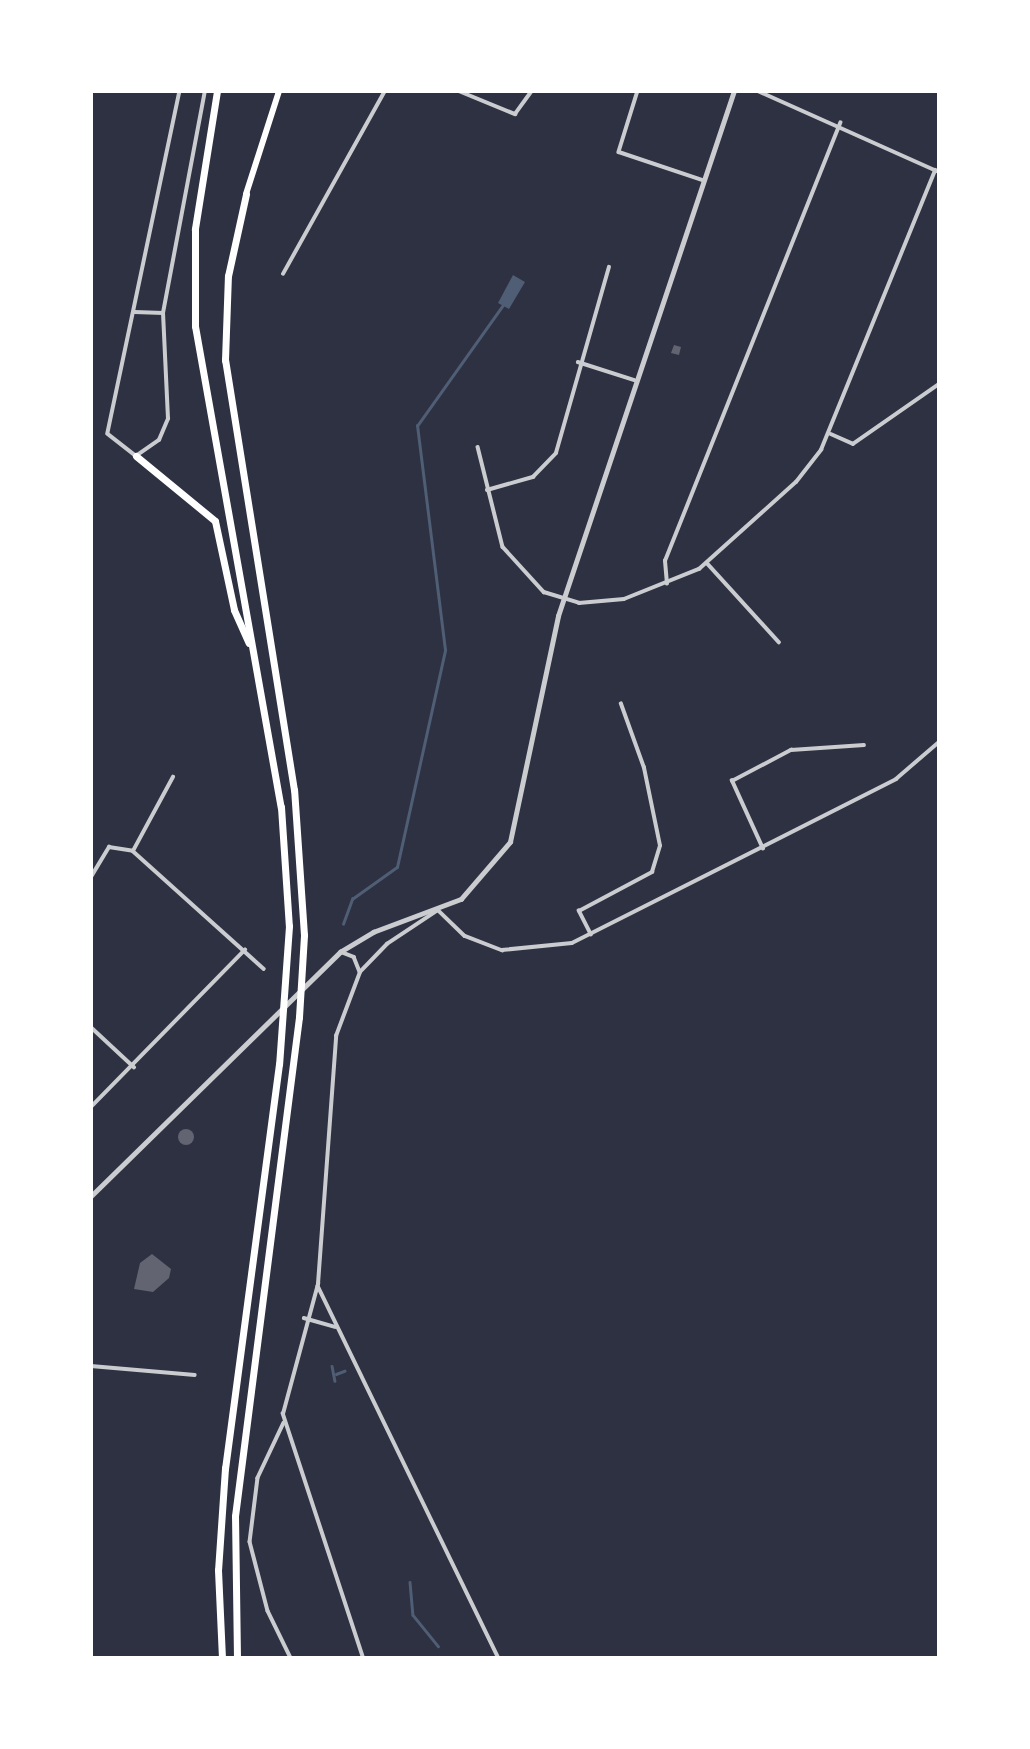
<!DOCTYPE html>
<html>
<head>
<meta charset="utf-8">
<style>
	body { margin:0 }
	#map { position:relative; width:1030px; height:1749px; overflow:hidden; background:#2d3142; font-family:"DM Sans",sans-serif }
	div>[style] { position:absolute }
	.water>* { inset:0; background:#4f5d75 }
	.stream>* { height:2.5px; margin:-1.25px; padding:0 1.25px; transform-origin:1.25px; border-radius:1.25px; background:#4f5d75 }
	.building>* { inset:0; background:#626471 }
	.round { border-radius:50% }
	.minor>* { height:3.5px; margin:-1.75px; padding:0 1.75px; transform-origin:1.75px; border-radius:1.75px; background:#caccd0 }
	.tertiary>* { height:4.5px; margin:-2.25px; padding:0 2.25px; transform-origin:2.25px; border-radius:2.25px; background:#caccd0 }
	.primary>* { height:6px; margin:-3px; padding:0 3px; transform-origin:3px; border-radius:3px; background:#fff }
	.motorway>* { height:7px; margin:-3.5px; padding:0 3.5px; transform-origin:3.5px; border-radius:3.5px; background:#fff }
	span { translate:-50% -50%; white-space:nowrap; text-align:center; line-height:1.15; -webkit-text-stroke:7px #fff; paint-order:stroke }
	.frame { position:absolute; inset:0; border:93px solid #fff; pointer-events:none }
</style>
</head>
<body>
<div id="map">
	<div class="water">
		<i style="clip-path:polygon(513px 275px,525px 282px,509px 309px,498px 303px)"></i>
	</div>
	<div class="stream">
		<i style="left:343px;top:924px;width:27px;rotate:-70deg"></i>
		<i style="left:352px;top:899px;width:55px;rotate:-35.4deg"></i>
		<i style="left:397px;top:867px;width:222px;rotate:-77.5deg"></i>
		<i style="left:445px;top:650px;width:226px;rotate:-97.1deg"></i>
		<i style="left:417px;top:426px;width:148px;rotate:-54.6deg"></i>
		<i style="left:332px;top:1366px;width:15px;rotate:79deg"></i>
		<i style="left:336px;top:1374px;width:9px;rotate:-21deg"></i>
		<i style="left:410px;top:1582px;width:33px;rotate:85deg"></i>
		<i style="left:413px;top:1615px;width:40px;rotate:51deg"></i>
	</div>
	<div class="building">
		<i style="clip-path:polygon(674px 345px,681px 347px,679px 355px,671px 353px)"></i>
		<i class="round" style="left:178px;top:1129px;width:16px;height:16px"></i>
		<i style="clip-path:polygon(152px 1254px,171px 1269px,169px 1278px,153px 1292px,134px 1289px,140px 1263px)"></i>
	</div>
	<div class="minor">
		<i style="left:180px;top:91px;width:350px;rotate:101.9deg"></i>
		<i style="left:108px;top:434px;width:36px;rotate:38deg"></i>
		<i style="left:136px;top:456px;width:28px;rotate:-35deg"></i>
		<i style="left:159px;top:440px;width:23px;rotate:-67deg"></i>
		<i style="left:168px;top:419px;width:106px;rotate:-92.7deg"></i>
		<i style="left:163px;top:313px;width:226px;rotate:-79.3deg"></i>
		<i style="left:459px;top:91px;width:61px;rotate:22.3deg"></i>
		<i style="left:515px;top:114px;width:29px;rotate:-54deg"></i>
		<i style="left:638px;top:91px;width:64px;rotate:107.3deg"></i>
		<i style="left:619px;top:152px;width:88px;rotate:18.6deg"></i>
		<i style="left:758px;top:91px;width:198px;rotate:24.1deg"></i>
		<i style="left:283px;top:274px;width:210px;rotate:-60.9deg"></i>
		<i style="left:135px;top:312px;width:28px;rotate:2deg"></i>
		<i style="left:578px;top:362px;width:59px;rotate:17.8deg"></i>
		<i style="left:831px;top:434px;width:24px;rotate:24deg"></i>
		<i style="left:853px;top:444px;width:105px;rotate:-34.9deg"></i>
		<i style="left:478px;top:447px;width:103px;rotate:76deg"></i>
		<i style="left:503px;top:547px;width:61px;rotate:47.7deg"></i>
		<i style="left:544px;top:592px;width:37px;rotate:17deg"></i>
		<i style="left:579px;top:603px;width:45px;rotate:-5.1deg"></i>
		<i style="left:624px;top:599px;width:81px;rotate:-21.8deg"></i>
		<i style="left:699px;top:569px;width:130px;rotate:-41.9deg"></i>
		<i style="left:796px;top:482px;width:41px;rotate:-52deg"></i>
		<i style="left:821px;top:450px;width:302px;rotate:-67.8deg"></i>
		<i style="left:487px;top:490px;width:48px;rotate:-15.8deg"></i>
		<i style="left:533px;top:477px;width:33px;rotate:-46deg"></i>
		<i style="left:556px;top:453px;width:193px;rotate:-74.1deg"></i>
		<i style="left:707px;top:563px;width:107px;rotate:47.7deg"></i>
		<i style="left:667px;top:584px;width:23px;rotate:-95deg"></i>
		<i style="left:665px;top:561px;width:472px;rotate:-68.2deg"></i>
		<i style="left:763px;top:849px;width:75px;rotate:-114.5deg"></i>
		<i style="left:732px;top:781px;width:67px;rotate:-27.7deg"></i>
		<i style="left:791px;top:750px;width:73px;rotate:-3.9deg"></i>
		<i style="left:133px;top:851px;width:84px;rotate:-61.6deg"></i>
		<i style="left:91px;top:877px;width:35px;rotate:-59deg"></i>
		<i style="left:109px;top:847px;width:24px;rotate:9deg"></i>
		<i style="left:133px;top:851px;width:176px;rotate:42deg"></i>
		<i style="left:591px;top:935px;width:27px;rotate:-117deg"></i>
		<i style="left:579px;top:911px;width:83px;rotate:-28.1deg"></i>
		<i style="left:652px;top:872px;width:27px;rotate:-73deg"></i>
		<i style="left:660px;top:846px;width:80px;rotate:-101.6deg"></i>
		<i style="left:644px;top:768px;width:68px;rotate:-109.8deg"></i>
		<i style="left:341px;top:952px;width:14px;rotate:21deg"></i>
		<i style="left:354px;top:957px;width:16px;rotate:68deg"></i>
		<i style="left:91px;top:1027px;width:59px;rotate:42.9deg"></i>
		<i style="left:91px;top:1107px;width:220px;rotate:-45.6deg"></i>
		<i style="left:318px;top:1286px;width:414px;rotate:64.1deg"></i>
		<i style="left:304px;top:1318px;width:32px;rotate:16deg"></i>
		<i style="left:91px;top:1366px;width:104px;rotate:4.9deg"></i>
		<i style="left:284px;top:1423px;width:61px;rotate:115.3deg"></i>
		<i style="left:258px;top:1478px;width:64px;rotate:97.1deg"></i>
		<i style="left:250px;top:1542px;width:71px;rotate:75.4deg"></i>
		<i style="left:268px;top:1611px;width:52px;rotate:63.9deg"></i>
		<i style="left:363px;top:1658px;width:257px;rotate:-108.2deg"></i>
		<i style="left:283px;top:1414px;width:135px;rotate:-74.9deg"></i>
		<i style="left:318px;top:1284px;width:249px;rotate:-85.8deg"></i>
		<i style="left:336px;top:1036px;width:68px;rotate:-69.4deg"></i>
		<i style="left:360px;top:972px;width:39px;rotate:-46deg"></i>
		<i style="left:387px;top:944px;width:61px;rotate:-33.7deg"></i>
		<i style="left:438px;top:910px;width:37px;rotate:44deg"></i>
		<i style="left:465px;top:936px;width:40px;rotate:21deg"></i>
		<i style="left:502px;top:950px;width:70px;rotate:-5.7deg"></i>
		<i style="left:572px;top:943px;width:363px;rotate:-26.8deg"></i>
		<i style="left:896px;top:779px;width:57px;rotate:-40.7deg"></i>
	</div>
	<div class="tertiary">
		<i style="left:91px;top:1196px;width:349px;rotate:-44.4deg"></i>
		<i style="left:340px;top:952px;width:39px;rotate:-31deg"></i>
		<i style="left:373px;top:932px;width:94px;rotate:-20.6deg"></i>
		<i style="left:461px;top:899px;width:75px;rotate:-49.3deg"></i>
		<i style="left:510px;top:842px;width:231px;rotate:-78deg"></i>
		<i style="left:558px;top:616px;width:554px;rotate:-71.47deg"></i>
	</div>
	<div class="primary">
		<i style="left:246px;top:194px;width:108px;rotate:-72.2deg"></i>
	</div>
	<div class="motorway">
		<i style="left:217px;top:91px;width:140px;rotate:99.1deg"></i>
		<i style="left:195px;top:229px;width:97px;rotate:90deg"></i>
		<i style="left:195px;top:326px;width:489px;rotate:79.9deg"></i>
		<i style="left:281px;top:807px;width:119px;rotate:86.2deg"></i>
		<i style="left:289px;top:926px;width:138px;rotate:94.1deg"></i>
		<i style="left:279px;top:1064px;width:408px;rotate:97.6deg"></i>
		<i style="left:225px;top:1468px;width:102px;rotate:93.9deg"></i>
		<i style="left:218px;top:1570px;width:88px;rotate:87.4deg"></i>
		<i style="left:136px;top:456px;width:102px;rotate:39.4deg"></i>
		<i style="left:215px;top:521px;width:91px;rotate:77.9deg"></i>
		<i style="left:234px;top:610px;width:36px;rotate:66deg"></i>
		<i style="left:237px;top:1658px;width:142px;rotate:-90.8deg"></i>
		<i style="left:235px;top:1516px;width:503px;rotate:-82.69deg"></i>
		<i style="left:299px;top:1017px;width:82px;rotate:-86.5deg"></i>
		<i style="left:304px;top:935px;width:145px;rotate:-93.9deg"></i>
		<i style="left:294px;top:790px;width:436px;rotate:-99.1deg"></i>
		<i style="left:225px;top:360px;width:84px;rotate:-88deg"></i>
		<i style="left:228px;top:276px;width:84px;rotate:-77.6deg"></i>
	</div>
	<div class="frame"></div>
</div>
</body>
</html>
